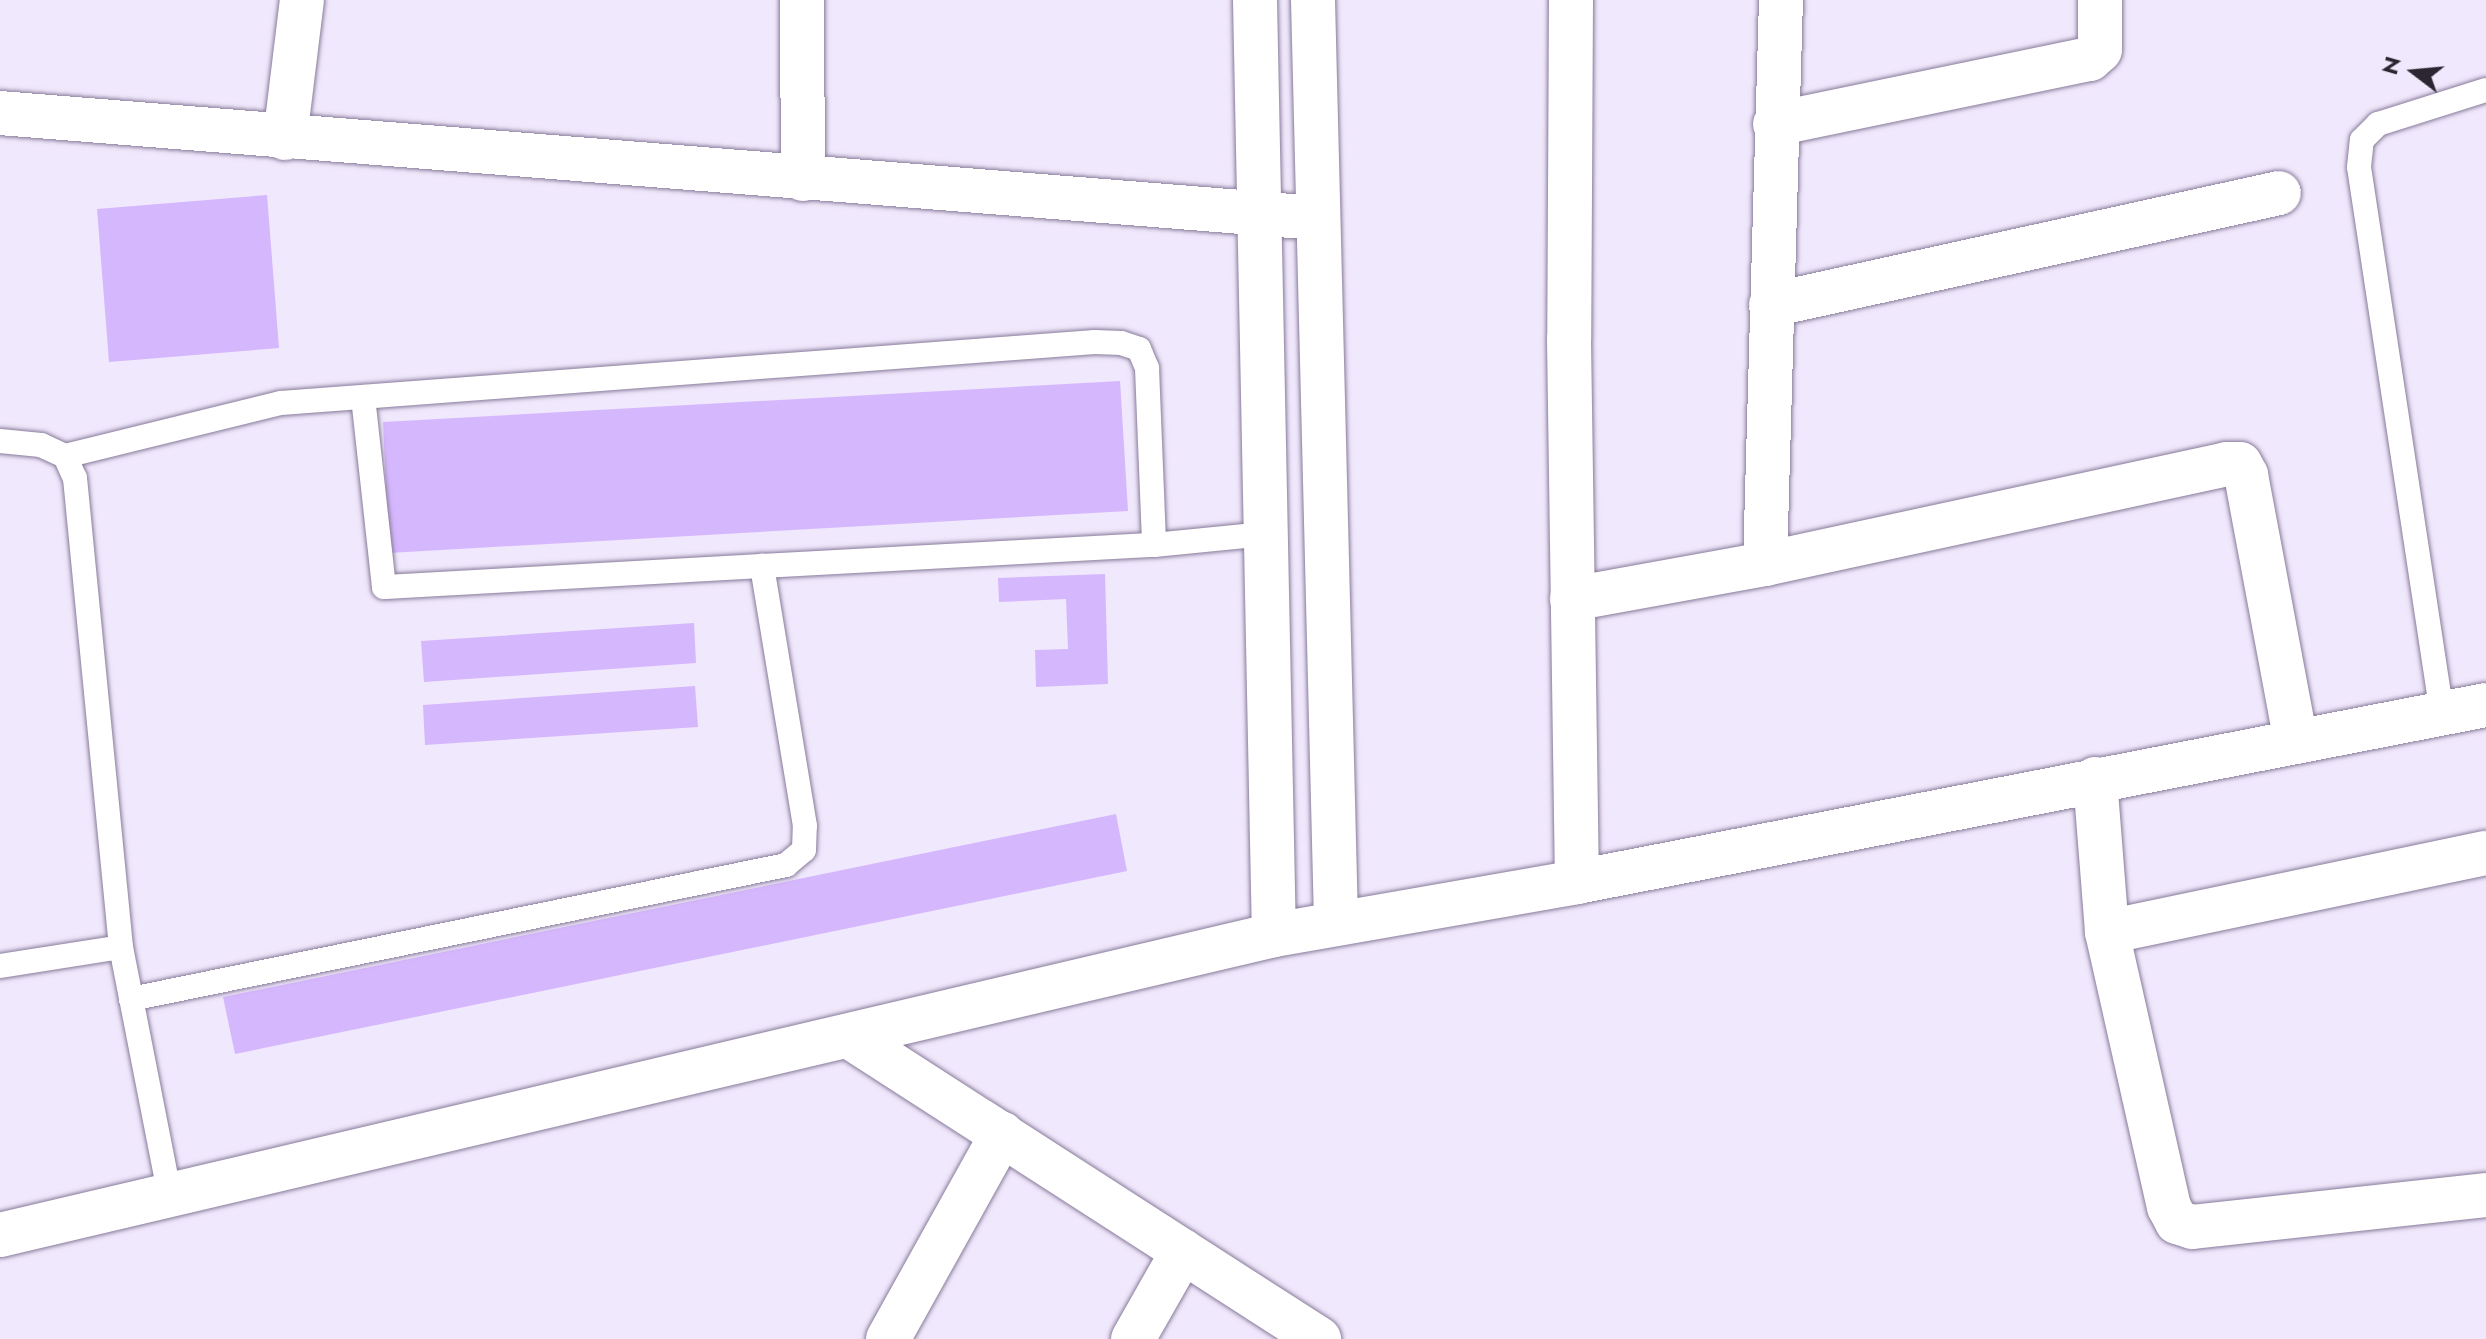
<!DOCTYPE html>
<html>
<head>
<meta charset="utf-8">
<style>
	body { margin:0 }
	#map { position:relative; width:2486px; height:1339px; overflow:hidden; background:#f0e8fc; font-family:Jost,sans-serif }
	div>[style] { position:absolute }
	.building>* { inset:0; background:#d5b7fd }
	.roads { filter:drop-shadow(0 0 2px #887b9a) drop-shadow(0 0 2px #887b9a) }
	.lane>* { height:24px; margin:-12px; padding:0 12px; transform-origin:12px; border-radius:12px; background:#fff }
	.street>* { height:44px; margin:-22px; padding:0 22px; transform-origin:22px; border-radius:22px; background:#fff }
	.secondary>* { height:44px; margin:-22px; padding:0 22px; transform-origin:22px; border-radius:22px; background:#fff }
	span { translate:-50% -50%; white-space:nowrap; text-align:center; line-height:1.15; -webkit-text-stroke:8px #f0e8fc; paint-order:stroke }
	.north { position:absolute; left:2374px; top:32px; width:80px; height:80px; -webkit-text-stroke:6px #f0e8fc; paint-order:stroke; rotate:286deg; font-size:22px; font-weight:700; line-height:32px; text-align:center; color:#2c2633 }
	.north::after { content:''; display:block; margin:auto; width:28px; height:36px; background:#2c2633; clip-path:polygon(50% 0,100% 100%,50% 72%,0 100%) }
</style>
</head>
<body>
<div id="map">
	<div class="building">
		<i style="clip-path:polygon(267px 195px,279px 348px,109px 362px,97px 209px)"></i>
		<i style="clip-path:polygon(1120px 381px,1128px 511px,389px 553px,383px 422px)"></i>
		<i style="clip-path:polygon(1105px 574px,1108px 684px,1036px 687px,1035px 650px,1068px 649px,1066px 599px,999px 602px,998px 578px)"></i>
		<i style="clip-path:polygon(694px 623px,696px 663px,424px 682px,421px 641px)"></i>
		<i style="clip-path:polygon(695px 686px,698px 727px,425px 745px,423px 705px)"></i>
		<i style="clip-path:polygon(1116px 814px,1127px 871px,235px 1054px,223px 997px)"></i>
	</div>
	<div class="roads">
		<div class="lane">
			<i style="left:363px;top:397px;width:191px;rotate:83.7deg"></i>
			<i style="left:384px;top:587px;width:379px;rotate:-3.2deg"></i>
			<i style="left:0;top:441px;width:41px;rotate:5.6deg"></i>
			<i style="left:41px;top:445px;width:26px;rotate:25deg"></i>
			<i style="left:65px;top:456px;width:24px;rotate:66deg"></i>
			<i style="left:75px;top:478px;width:471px;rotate:84.4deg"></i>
			<i style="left:121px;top:947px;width:254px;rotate:78.9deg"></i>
			<i style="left:65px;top:456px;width:222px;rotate:-13.8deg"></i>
			<i style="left:281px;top:403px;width:816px;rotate:-4.29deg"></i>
			<i style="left:1095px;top:342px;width:26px;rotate:2deg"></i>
			<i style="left:1121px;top:343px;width:19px;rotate:18deg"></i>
			<i style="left:1139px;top:349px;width:21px;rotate:67deg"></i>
			<i style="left:1147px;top:368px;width:177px;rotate:87.7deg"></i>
			<i style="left:2442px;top:714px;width:553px;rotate:-98.63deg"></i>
			<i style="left:2359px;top:167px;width:27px;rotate:-84deg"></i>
			<i style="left:2362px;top:140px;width:23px;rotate:-45deg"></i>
			<i style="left:2378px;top:124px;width:113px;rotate:-17.5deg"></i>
			<i style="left:0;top:966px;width:122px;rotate:-8.9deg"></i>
			<i style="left:131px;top:999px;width:669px;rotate:-11.56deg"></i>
			<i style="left:786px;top:865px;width:23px;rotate:-40deg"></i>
			<i style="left:804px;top:850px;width:24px;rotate:-88deg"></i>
			<i style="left:805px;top:826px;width:264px;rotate:-99.4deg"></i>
			<i style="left:762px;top:566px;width:393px;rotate:-3.1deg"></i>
			<i style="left:1154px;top:545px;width:112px;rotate:-5.7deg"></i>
		</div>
		<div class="street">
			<i style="left:802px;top:0;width:179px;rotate:89.7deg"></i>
			<i style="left:1255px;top:0;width:935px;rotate:88.84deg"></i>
			<i style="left:1313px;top:0;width:924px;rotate:88.57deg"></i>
			<i style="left:1571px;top:0;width:339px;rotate:90.3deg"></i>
			<i style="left:1569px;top:339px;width:543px;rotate:89.16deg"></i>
			<i style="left:0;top:113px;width:1321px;rotate:4.56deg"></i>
			<i style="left:1775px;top:124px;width:322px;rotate:-11.7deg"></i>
			<i style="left:2090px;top:59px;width:13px;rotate:-42deg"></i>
			<i style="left:2100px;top:50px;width:50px;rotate:-90deg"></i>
			<i style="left:285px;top:138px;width:139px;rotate:-83deg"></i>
			<i style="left:1771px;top:305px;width:520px;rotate:-12.43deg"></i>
			<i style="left:1765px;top:564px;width:564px;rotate:-88.38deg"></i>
			<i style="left:1572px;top:599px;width:196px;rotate:-10.3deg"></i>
			<i style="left:1765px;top:564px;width:472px;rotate:-12.2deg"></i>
			<i style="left:2226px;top:464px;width:14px"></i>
			<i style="left:2240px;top:464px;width:13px;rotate:61deg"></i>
			<i style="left:2246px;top:475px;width:271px;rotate:79.4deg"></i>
			<i style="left:2095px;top:779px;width:153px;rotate:85.5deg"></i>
			<i style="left:2107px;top:932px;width:282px;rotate:77.3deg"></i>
			<i style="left:2169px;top:1207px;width:17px;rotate:62deg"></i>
			<i style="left:2177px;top:1222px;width:16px;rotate:18deg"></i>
			<i style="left:2192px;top:1227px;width:296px;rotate:-6.2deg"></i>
			<i style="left:2107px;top:932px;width:387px;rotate:-11.8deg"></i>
			<i style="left:850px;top:1037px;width:558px;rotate:32.78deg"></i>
			<i style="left:888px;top:1339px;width:235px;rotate:-60.9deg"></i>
			<i style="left:1133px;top:1339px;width:101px;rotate:-60.4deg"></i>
		</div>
		<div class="secondary">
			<i style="left:0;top:1235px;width:1309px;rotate:-13.25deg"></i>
			<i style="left:1274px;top:935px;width:308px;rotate:-9.9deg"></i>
			<i style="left:1577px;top:882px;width:926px;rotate:-11.02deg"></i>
		</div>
	</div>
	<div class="north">N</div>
</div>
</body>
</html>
